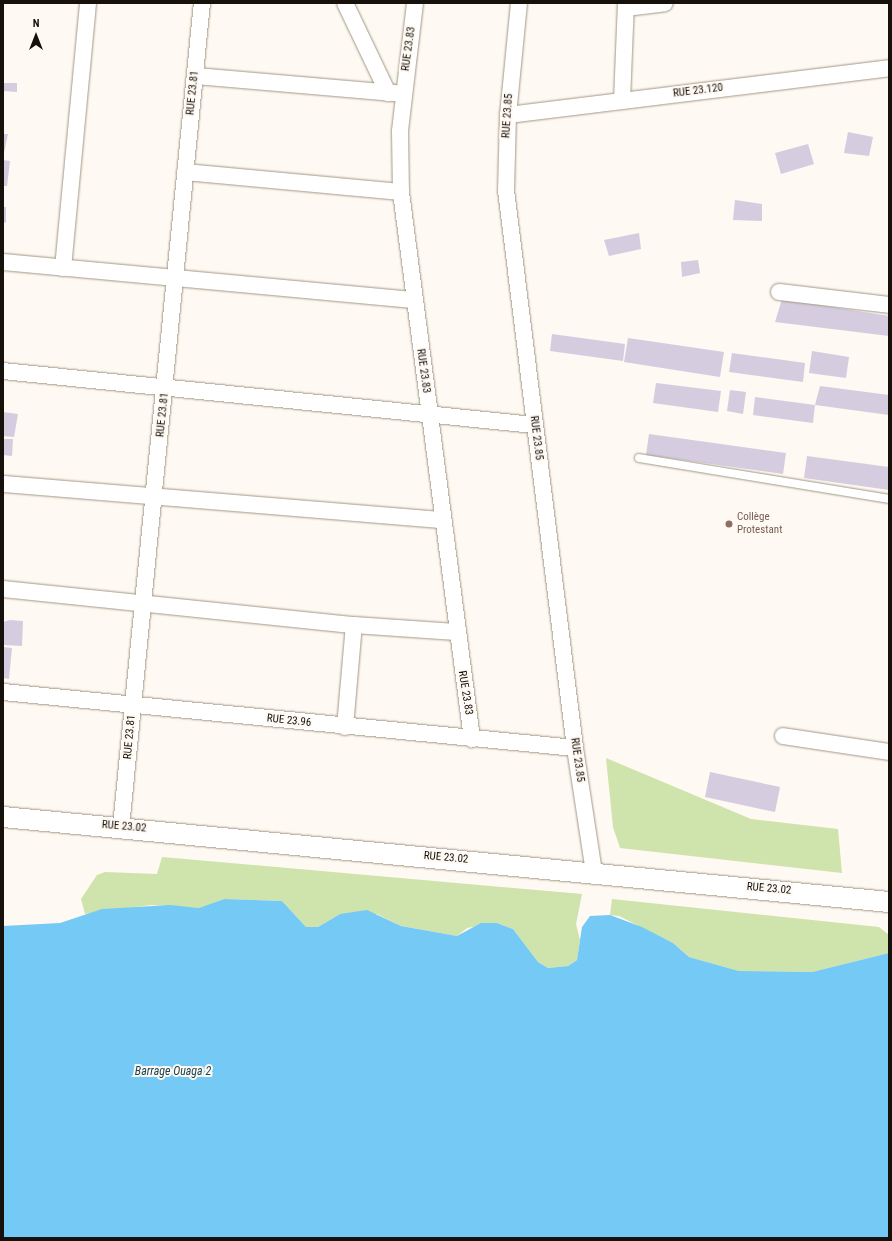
<!DOCTYPE html>
<html>
<head>
<meta charset="utf-8">
<style>
	body { margin:0 }
	#map { position:relative; width:892px; height:1241px; overflow:hidden; background:#fef9f2; font-family:"Roboto Condensed",sans-serif }
	div>[style] { position:absolute }
	.green>* { inset:0; background:#cfe3ac }
	.water>* { inset:0; background:#74caf4 }
	.building>* { inset:0; background:#d5cce0 }
	.roads { filter:drop-shadow(0 0 1px #a29785) drop-shadow(0 0 1px #a29785) }
	.service>* { height:8px; margin:-4px; padding:0 4px; transform-origin:4px; border-radius:4px; background:#fff }
	.minor>* { height:16px; margin:-8px; padding:0 8px; transform-origin:8px; border-radius:8px; background:#fff }
	.tertiary>* { height:20px; margin:-10px; padding:0 10px; transform-origin:10px; border-radius:10px; background:#fff }
	.dots>* { width:11px; height:11px; translate:-50% -50%; box-sizing:border-box; border:2px solid #fef9f2; border-radius:50% }
	span { translate:-50% -50%; white-space:nowrap; text-align:center; line-height:1.15; -webkit-text-stroke:4px #fef9f2; paint-order:stroke }
	.street-label { font-size:11px; color:#16120b }
	.education-label { font-size:11px; color:#785e54 }
	.left { translate:0 -50%; text-align:left }
	.water-label { font-size:12px; color:#1c4254; font-style:italic }
	.frame { position:absolute; inset:0; border:4px solid #16120b; pointer-events:none }
	.north { position:absolute; left:16px; top:16px; width:40px; height:40px; -webkit-text-stroke:3px #fef9f2; paint-order:stroke; rotate:0deg; font-size:11px; font-weight:700; line-height:16px; text-align:center; color:#16120b }
	.north::after { content:''; display:block; margin:auto; width:14px; height:18px; background:#16120b; clip-path:polygon(50% 0,100% 100%,50% 72%,0 100%) }
</style>
</head>
<body>
<div id="map">
	<div class="green">
		<i style="clip-path:polygon(606px 758px,751px 819px,838px 829px,842px 873px,620px 848px,613px 827px)"></i>
		<i style="clip-path:polygon(162px 857px,582px 894px,576px 924px,580px 940px,577px 960px,568px 966px,548px 968px,538px 962px,513px 929px,497px 923px,467px 928px,457px 936px,401px 926px,377px 914px,340px 914px,318px 927px,306px 927px,282px 901px,224px 899px,200px 908px,151px 905px,85px 914px,81px 899px,97px 875px,105px 872px,157px 874px)"></i>
		<i style="clip-path:polygon(612px 899px,879px 927px,889px 935px,889px 953px,812px 972px,739px 971px,689px 957px,673px 943px,619px 916px,610px 915px)"></i>
	</div>
	<div class="water">
		<i style="clip-path:polygon(224px 899px,282px 901px,306px 927px,318px 927px,340px 914px,367px 910px,401px 926px,457px 936px,481px 923px,497px 923px,513px 929px,538px 962px,548px 968px,568px 966px,577px 960px,582px 927px,590px 916px,610px 915px,642px 927px,673px 943px,689px 957px,739px 971px,812px 972px,889px 953px,889px 1238px,3px 1238px,3px 926px,60px 923px,102px 909px,170px 905px,199px 908px)"></i>
	</div>
	<div class="building">
		<i style="clip-path:polygon(3px 83px,17px 83px,17px 92px,3px 91px)"></i>
		<i style="clip-path:polygon(848px 132px,873px 137px,869px 156px,844px 153px)"></i>
		<i style="clip-path:polygon(3px 134px,8px 134px,4px 153px,3px 153px)"></i>
		<i style="clip-path:polygon(808px 144px,814px 164px,781px 174px,775px 153px)"></i>
		<i style="clip-path:polygon(3px 160px,10px 161px,7px 186px,3px 186px)"></i>
		<i style="clip-path:polygon(735px 200px,762px 204px,762px 221px,733px 220px)"></i>
		<i style="clip-path:polygon(3px 207px,6px 207px,6px 223px,3px 222px)"></i>
		<i style="clip-path:polygon(639px 233px,641px 249px,609px 256px,604px 240px)"></i>
		<i style="clip-path:polygon(698px 260px,700px 273px,682px 277px,681px 262px)"></i>
		<i style="clip-path:polygon(782px 299px,889px 316px,889px 336px,775px 322px)"></i>
		<i style="clip-path:polygon(552px 334px,625px 344px,623px 361px,550px 351px)"></i>
		<i style="clip-path:polygon(628px 338px,724px 352px,720px 377px,624px 362px)"></i>
		<i style="clip-path:polygon(812px 351px,849px 357px,846px 378px,809px 373px)"></i>
		<i style="clip-path:polygon(732px 353px,805px 363px,803px 382px,729px 372px)"></i>
		<i style="clip-path:polygon(656px 383px,721px 391px,718px 412px,653px 403px)"></i>
		<i style="clip-path:polygon(820px 386px,889px 395px,889px 415px,815px 405px)"></i>
		<i style="clip-path:polygon(730px 390px,746px 392px,743px 414px,727px 411px)"></i>
		<i style="clip-path:polygon(755px 397px,815px 405px,813px 423px,753px 415px)"></i>
		<i style="clip-path:polygon(3px 412px,18px 414px,14px 437px,3px 436px)"></i>
		<i style="clip-path:polygon(649px 434px,786px 453px,783px 474px,646px 455px)"></i>
		<i style="clip-path:polygon(3px 439px,13px 439px,12px 456px,3px 455px)"></i>
		<i style="clip-path:polygon(807px 456px,889px 467px,889px 490px,804px 478px)"></i>
		<i style="clip-path:polygon(10px 620px,23px 621px,22px 646px,3px 645px,3px 622px)"></i>
		<i style="clip-path:polygon(3px 647px,12px 648px,9px 679px,3px 678px)"></i>
		<i style="clip-path:polygon(710px 772px,780px 787px,775px 812px,705px 797px)"></i>
	</div>
	<div class="roads">
		<div class="service">
			<i style="left:639px;top:458px;width:253px;rotate:9.3deg"></i>
		</div>
		<div class="minor">
			<i style="left:345px;top:3px;width:100px;rotate:64.5deg"></i>
			<i style="left:415px;top:3px;width:129px;rotate:96.7deg"></i>
			<i style="left:400px;top:131px;width:61px;rotate:89.1deg"></i>
			<i style="left:401px;top:192px;width:552px;rotate:82.6deg"></i>
			<i style="left:519px;top:3px;width:113px;rotate:95.6deg"></i>
			<i style="left:508px;top:115px;width:75px;rotate:91.5deg"></i>
			<i style="left:506px;top:190px;width:562px;rotate:82.95deg"></i>
			<i style="left:575px;top:748px;width:125px;rotate:81.3deg"></i>
			<i style="left:626px;top:8px;width:39px;rotate:-7deg"></i>
			<i style="left:195px;top:76px;width:209px;rotate:4.9deg"></i>
			<i style="left:622px;top:101px;width:98px;rotate:-87.7deg"></i>
			<i style="left:508px;top:115px;width:384px;rotate:-7deg"></i>
			<i style="left:185px;top:172px;width:217px;rotate:5.3deg"></i>
			<i style="left:3px;top:262px;width:412px;rotate:5.3deg"></i>
			<i style="left:63px;top:268px;width:266px;rotate:-84.6deg"></i>
			<i style="left:779px;top:292px;width:111px;rotate:6.7deg"></i>
			<i style="left:3px;top:371px;width:534px;rotate:5.81deg"></i>
			<i style="left:3px;top:484px;width:440px;rotate:4.7deg"></i>
			<i style="left:3px;top:589px;width:353px;rotate:5.9deg"></i>
			<i style="left:354px;top:625px;width:102px;rotate:3.9deg"></i>
			<i style="left:3px;top:692px;width:575px;rotate:5.59deg"></i>
			<i style="left:345px;top:727px;width:102px;rotate:-85deg"></i>
			<i style="left:783px;top:736px;width:107px;rotate:8.6deg"></i>
			<i style="left:121px;top:827px;width:828px;rotate:-84.39deg"></i>
		</div>
		<div class="tertiary">
			<i style="left:3px;top:817px;width:890px;rotate:5.48deg"></i>
		</div>
	</div>
	<div class="dots">
		<i style="left:729px;top:524px;background:#8d6e63"></i>
	</div>
	<div class="street-label">
		<span style="left:409px;top:49px;rotate:-82deg">RUE 23.83</span>
		<span style="left:698px;top:91px;rotate:-7deg">RUE 23.120</span>
		<span style="left:193px;top:93px;rotate:-84deg">RUE 23.81</span>
		<span style="left:508px;top:116px;rotate:-86deg">RUE 23.85</span>
		<span style="left:423px;top:371px;rotate:82deg">RUE 23.83</span>
		<span style="left:163px;top:415px;rotate:-84deg">RUE 23.81</span>
		<span style="left:536px;top:438px;rotate:83deg">RUE 23.85</span>
		<span style="left:465px;top:693px;rotate:81deg">RUE 23.83</span>
		<span style="left:289px;top:721px;rotate:6deg">RUE 23.96</span>
		<span style="left:130px;top:737px;rotate:-85deg">RUE 23.81</span>
		<span style="left:577px;top:760px;rotate:82deg">RUE 23.85</span>
		<span style="left:124px;top:827px;rotate:5deg">RUE 23.02</span>
		<span style="left:446px;top:858px;rotate:5deg">RUE 23.02</span>
		<span style="left:769px;top:889px;rotate:5deg">RUE 23.02</span>
	</div>
	<div class="education-label">
		<span class="left" style="left:737px;top:524px">Collège<br>Protestant</span>
	</div>
	<div class="water-label">
		<span style="left:173px;top:1072px">Barrage Ouaga 2</span>
	</div>
	<div class="frame"></div>
	<div class="north">N</div>
</div>
</body>
</html>
